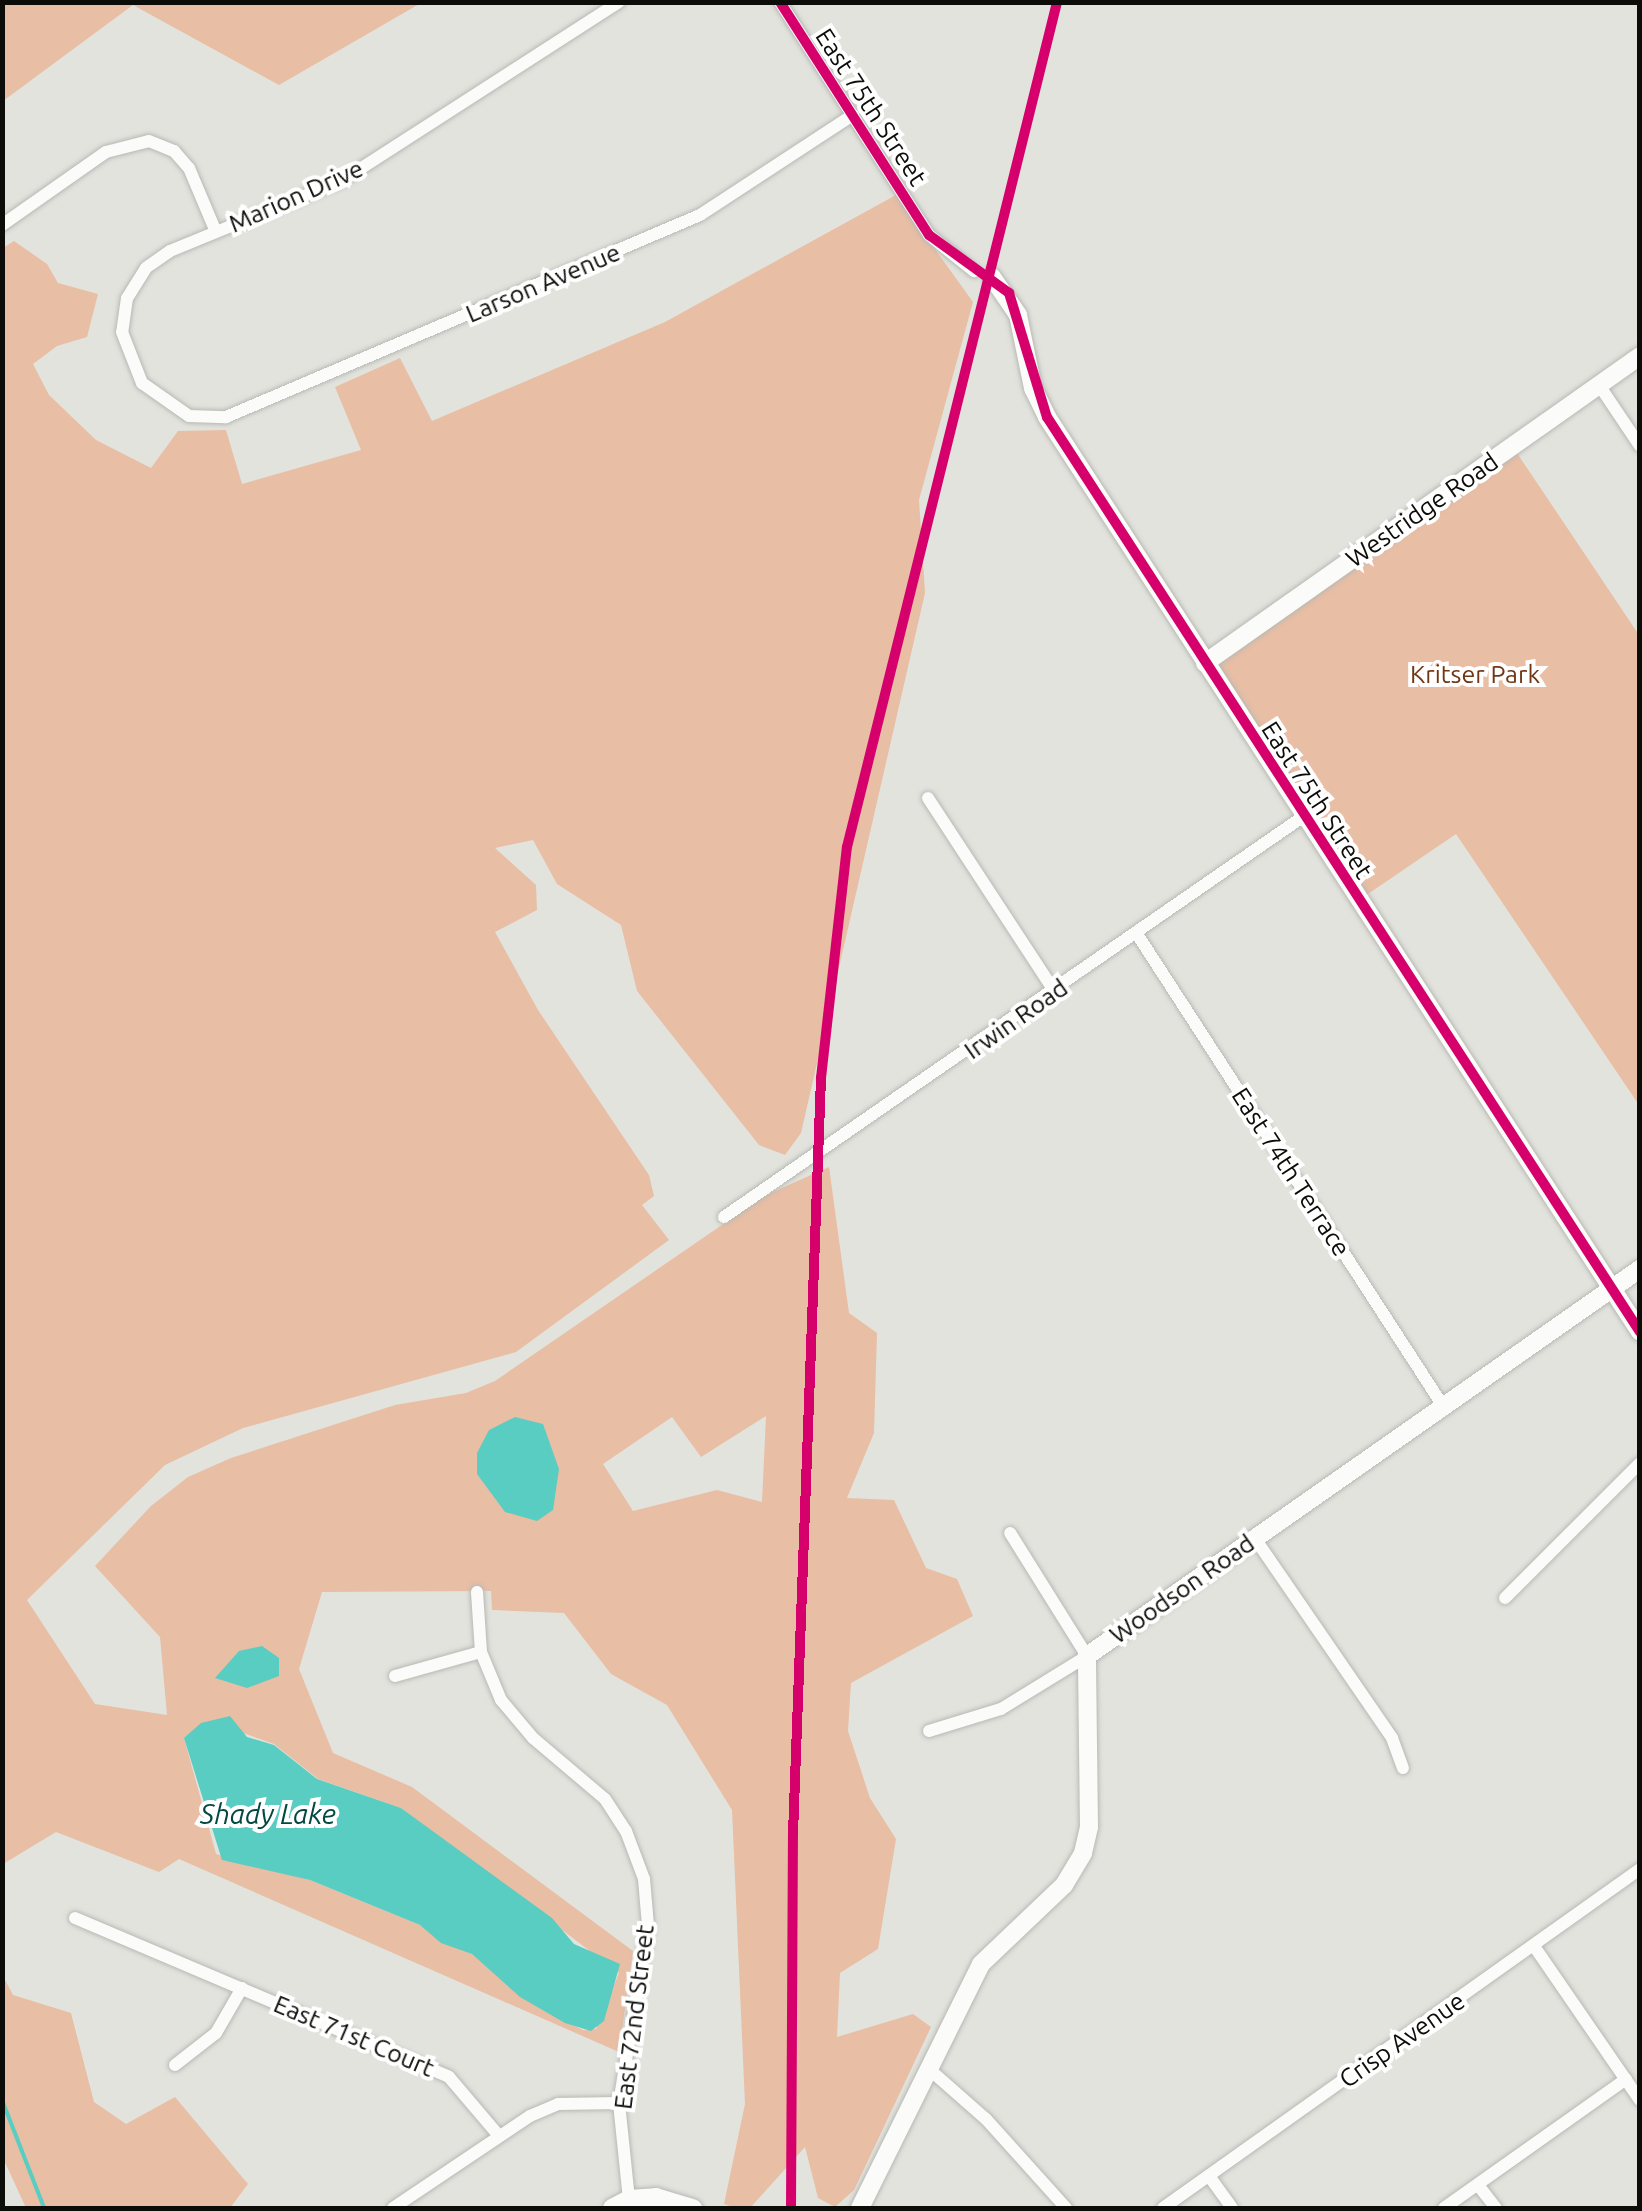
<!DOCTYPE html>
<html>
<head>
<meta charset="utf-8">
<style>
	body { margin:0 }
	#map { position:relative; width:1642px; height:2211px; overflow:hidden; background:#e2e3dd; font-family:Ubuntu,sans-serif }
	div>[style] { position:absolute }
	.green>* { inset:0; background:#e8bea5 }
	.water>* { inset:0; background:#59cdc1 }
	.stream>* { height:4px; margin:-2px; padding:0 2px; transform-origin:2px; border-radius:2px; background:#59cdc1 }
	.roads { filter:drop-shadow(0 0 2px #b8b9b4) drop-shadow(0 0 2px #b8b9b4) }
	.street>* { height:12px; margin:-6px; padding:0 6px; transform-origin:6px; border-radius:6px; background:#fbfbfa }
	.secondary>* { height:18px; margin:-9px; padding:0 9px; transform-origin:9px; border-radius:9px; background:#fbfbfa }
	.cycleway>* { height:10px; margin:-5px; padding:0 5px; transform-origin:5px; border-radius:5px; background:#d6006c }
	span { translate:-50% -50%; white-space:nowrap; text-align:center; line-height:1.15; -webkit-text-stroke:8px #fff; paint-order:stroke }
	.street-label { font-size:25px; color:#0c0d09 }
	.park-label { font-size:25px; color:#713714 }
	.water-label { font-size:28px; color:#034841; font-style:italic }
	.frame { position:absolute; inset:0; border:5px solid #0c0d09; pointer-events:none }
</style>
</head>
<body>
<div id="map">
	<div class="green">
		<i style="clip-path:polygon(3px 2px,421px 2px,421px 3px,279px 85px,133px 5px,3px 101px)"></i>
		<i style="clip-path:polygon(evenodd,896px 195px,973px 302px,919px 500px,925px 593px,801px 1133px,785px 1155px,759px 1145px,637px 991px,621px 925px,557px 884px,533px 840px,495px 848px,536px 885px,537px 910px,495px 932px,538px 1010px,649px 1175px,654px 1196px,642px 1205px,669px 1240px,516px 1352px,243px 1428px,165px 1465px,27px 1600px,95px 1704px,167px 1715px,160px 1637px,95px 1566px,151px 1506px,188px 1477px,231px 1458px,395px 1405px,466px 1393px,495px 1381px,764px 1196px,829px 1167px,849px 1313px,877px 1333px,874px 1433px,847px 1498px,894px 1500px,926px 1568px,957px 1579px,973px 1616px,851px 1683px,848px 1731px,870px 1798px,896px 1839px,878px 1949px,840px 1973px,837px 2037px,913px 2014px,931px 2027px,854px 2190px,835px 2207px,818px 2198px,805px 2147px,750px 2208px,736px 2208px,724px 2204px,745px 2104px,732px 1810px,667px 1705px,611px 1674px,564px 1613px,492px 1610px,491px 1591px,322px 1592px,299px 1669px,333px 1753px,412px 1787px,633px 1951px,619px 2052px,179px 1859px,159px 1872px,56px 1832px,3px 1864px,3px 248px,14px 241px,47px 264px,58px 283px,98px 294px,87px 337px,57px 346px,33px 364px,49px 395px,96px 440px,151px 468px,178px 431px,226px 430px,242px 484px,361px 450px,335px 387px,400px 358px,432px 421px,665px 322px,896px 195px,766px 1416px,762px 1502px,717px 1490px,633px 1511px,603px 1464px,672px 1417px,701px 1457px,766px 1416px,896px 195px,243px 1733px,274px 1744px,318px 1779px,401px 1808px,619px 1973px,596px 2029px,583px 2030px,541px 2009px,472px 1954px,420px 1925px,310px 1880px,216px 1854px,184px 1738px,243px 1733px)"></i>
		<i style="clip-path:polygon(1515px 450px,1639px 635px,1639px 1105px,1456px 834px,1365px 896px,1216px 661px)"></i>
		<i style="clip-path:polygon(3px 1976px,13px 1995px,71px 2013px,94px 2102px,126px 2124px,175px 2097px,248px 2184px,230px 2208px,26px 2208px,3px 2158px)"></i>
	</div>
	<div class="water">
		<i style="clip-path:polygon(515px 1417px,543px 1424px,559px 1469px,553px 1510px,537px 1521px,505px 1512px,477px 1474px,477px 1453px,489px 1430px)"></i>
		<i style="clip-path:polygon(262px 1646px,279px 1658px,279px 1676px,247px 1688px,215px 1678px,239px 1651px)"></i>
		<i style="clip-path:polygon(230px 1716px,247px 1737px,274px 1745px,317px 1779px,401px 1808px,552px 1918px,574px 1944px,620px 1964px,604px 2021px,591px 2031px,565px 2023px,520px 1997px,472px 1954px,441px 1943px,420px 1925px,310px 1880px,222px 1860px,184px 1738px,201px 1723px)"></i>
	</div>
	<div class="stream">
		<i style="left:2px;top:2100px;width:116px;rotate:68.7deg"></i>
	</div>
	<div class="roads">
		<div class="street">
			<i style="left:619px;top:2px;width:328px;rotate:147.2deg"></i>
			<i style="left:343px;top:180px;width:187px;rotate:157.7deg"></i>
			<i style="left:170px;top:251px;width:29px;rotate:145deg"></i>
			<i style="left:146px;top:268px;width:36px;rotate:122deg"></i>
			<i style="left:127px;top:298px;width:34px;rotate:98deg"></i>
			<i style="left:122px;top:332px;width:55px;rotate:68.6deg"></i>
			<i style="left:142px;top:383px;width:57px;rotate:35.1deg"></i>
			<i style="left:189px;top:416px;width:37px;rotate:2deg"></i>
			<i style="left:226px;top:417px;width:515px;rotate:-23.08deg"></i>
			<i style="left:700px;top:215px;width:183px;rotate:-33.2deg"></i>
			<i style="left:780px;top:2px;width:277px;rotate:57.4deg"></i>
			<i style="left:929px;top:235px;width:58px;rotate:38.7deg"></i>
			<i style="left:2px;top:225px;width:127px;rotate:-35.1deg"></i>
			<i style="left:106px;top:152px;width:44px;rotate:-14.3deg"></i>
			<i style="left:149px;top:141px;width:27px;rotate:22deg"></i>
			<i style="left:174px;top:151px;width:23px;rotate:49deg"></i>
			<i style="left:189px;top:168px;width:69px;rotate:67.1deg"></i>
			<i style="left:1599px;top:385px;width:73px;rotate:56.1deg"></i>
			<i style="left:928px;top:798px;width:232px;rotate:56.8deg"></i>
			<i style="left:1137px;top:934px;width:566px;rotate:57.04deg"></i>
			<i style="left:724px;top:1217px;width:705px;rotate:-34.66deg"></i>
			<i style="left:1254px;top:1537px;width:244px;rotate:55.5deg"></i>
			<i style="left:1392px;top:1738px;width:32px;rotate:70deg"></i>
			<i style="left:477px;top:1592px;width:60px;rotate:86.2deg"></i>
			<i style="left:481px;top:1652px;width:52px;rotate:67.4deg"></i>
			<i style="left:501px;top:1700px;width:50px;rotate:49.9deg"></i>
			<i style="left:533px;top:1738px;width:94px;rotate:40.3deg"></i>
			<i style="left:605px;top:1799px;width:38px;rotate:57deg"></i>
			<i style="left:626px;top:1831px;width:51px;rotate:69.4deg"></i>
			<i style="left:644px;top:1879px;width:47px;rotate:85.1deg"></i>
			<i style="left:648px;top:1926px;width:179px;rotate:99.3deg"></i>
			<i style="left:619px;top:2103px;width:97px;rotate:84.1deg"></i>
			<i style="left:1505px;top:1598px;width:191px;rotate:-45deg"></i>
			<i style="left:395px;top:1676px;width:89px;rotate:-15.6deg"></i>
			<i style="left:929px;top:1731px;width:75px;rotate:-17deg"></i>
			<i style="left:1001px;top:1709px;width:101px;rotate:-31.6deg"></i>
			<i style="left:1087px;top:1656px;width:145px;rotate:-122deg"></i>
			<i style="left:75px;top:1918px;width:406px;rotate:23deg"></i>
			<i style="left:449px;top:2077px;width:77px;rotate:49.7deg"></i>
			<i style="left:1534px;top:1946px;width:187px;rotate:55.5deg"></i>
			<i style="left:175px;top:2065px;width:52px;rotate:-38deg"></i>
			<i style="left:216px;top:2033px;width:52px;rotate:-60deg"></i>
			<i style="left:929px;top:2069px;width:76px;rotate:41.3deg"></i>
			<i style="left:986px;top:2119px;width:120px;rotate:48deg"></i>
			<i style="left:1209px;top:2176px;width:39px;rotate:54deg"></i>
			<i style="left:1478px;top:2185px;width:29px;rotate:52deg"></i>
			<i style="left:393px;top:2208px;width:165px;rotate:-33.9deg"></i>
			<i style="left:530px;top:2116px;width:30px;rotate:-23deg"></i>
			<i style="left:558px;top:2104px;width:61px;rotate:-0.9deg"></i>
			<i style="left:1163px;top:2208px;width:585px;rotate:-35.4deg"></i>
			<i style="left:1444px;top:2208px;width:223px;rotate:-35.3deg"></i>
		</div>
		<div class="secondary">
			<i style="left:992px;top:277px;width:46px;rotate:55.6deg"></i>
			<i style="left:1018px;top:315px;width:75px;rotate:78.4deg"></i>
			<i style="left:1033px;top:388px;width:32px;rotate:64deg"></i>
			<i style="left:1047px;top:417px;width:1090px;rotate:57.05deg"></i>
			<i style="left:1205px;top:663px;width:532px;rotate:-35.21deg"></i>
			<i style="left:612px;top:2208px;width:19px;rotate:-28deg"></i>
			<i style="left:629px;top:2199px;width:27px;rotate:-4deg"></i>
			<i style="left:656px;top:2197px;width:39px;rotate:17deg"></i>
			<i style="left:860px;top:2208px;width:272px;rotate:-63.6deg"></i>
			<i style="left:981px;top:1964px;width:115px;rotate:-43.6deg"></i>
			<i style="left:1064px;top:1885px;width:37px;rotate:-59deg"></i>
			<i style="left:1083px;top:1853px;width:27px;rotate:-77deg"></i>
			<i style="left:1089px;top:1827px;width:171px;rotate:-90.7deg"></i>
			<i style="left:1087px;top:1656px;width:675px;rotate:-34.99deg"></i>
		</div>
	</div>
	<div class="cycleway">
		<i style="left:780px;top:2px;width:277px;rotate:57.4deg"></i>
		<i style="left:929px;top:235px;width:99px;rotate:35.9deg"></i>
		<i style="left:1009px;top:293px;width:130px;rotate:73deg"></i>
		<i style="left:1047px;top:417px;width:1090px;rotate:57.05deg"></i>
		<i style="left:791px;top:2208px;width:374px;rotate:-89.7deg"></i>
		<i style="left:793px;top:1834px;width:757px;rotate:-87.88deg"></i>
		<i style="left:821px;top:1078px;width:232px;rotate:-83.6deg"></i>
		<i style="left:847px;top:847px;width:871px;rotate:-76.04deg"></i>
	</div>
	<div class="street-label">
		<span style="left:871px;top:107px;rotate:57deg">East 75th Street</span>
		<span style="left:296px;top:196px;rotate:-24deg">Marion Drive</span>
		<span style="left:543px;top:283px;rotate:-23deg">Larson Avenue</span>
		<span style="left:1422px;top:510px;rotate:-35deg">Westridge Road</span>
		<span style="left:1317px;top:800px;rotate:57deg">East 75th Street</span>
		<span style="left:1016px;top:1019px;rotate:-35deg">Irwin Road</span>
		<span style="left:1291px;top:1172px;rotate:57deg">East 74th Terrace</span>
		<span style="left:1182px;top:1589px;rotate:-35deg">Woodson Road</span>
		<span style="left:634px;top:2017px;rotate:-83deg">East 72nd Street</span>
		<span style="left:354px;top:2036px;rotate:23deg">East 71st Court</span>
		<span style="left:1402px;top:2040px;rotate:-35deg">Crisp Avenue</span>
	</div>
	<div class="park-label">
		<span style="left:1475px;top:674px">Kritser Park</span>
	</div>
	<div class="water-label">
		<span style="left:268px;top:1814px">Shady Lake</span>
	</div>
	<div class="frame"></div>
</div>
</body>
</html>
